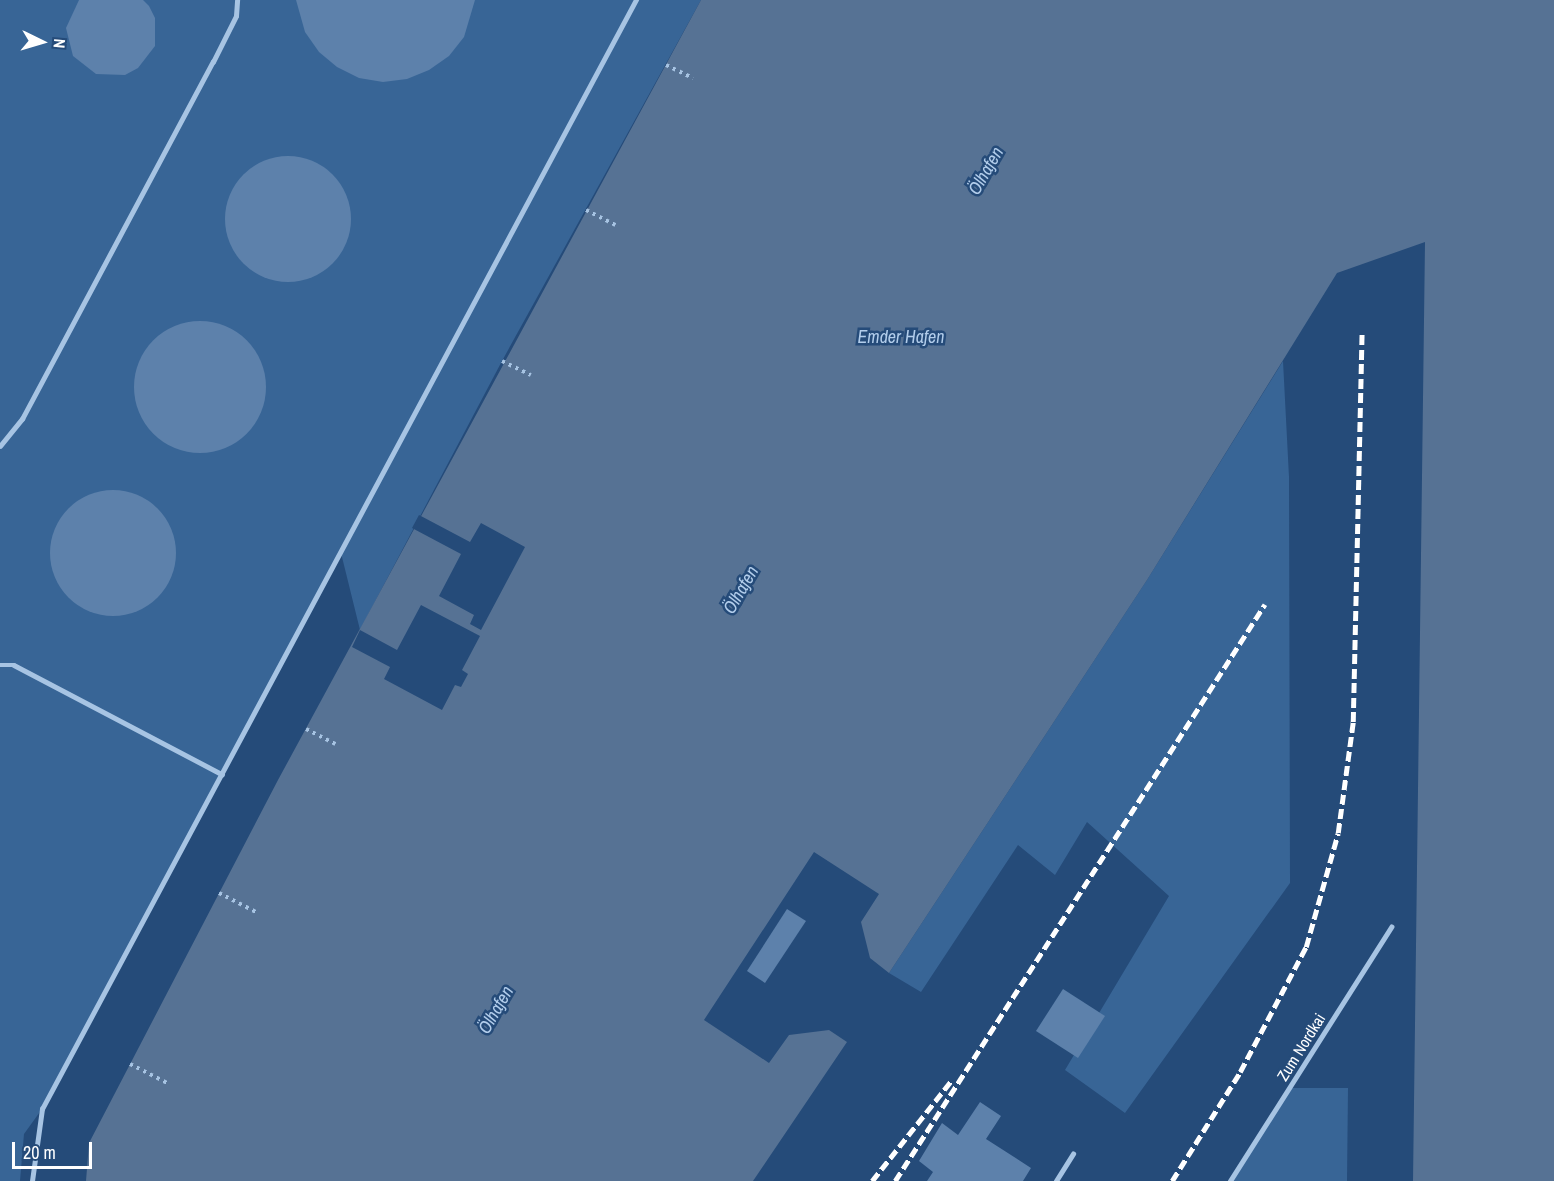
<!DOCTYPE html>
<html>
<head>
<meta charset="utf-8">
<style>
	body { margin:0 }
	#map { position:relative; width:1554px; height:1181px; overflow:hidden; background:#254b79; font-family:"Archivo Narrow",sans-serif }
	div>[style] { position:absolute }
	.green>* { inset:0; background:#386596 }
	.water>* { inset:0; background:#567294 }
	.pier>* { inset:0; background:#254b79 }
	.building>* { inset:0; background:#5d81ab }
	.round { border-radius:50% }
	.path>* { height:4px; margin-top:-2px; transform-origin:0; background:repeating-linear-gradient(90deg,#a7c4e3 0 3px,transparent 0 7.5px) }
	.service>* { height:4.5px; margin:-2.25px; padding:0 2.25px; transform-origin:2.25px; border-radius:2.25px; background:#a7c4e3 }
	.rail>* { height:4.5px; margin-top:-2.25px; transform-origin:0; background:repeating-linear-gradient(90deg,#fff 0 10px,transparent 0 14.5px) }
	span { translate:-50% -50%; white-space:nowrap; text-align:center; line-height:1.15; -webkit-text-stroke:5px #254b79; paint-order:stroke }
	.street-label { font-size:16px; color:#fff }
	.water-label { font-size:18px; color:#b2cdeb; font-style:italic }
	.north { position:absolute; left:12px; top:12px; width:60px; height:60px; -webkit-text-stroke:4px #254b79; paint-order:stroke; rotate:95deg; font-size:16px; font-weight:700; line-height:24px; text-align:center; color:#fff }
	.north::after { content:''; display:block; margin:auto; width:21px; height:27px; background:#fff; clip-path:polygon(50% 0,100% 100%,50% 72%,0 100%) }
	.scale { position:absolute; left:12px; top:1142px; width:80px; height:27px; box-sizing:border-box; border:3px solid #fff; border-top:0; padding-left:8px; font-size:18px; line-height:21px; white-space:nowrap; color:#fff; -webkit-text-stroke:4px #254b79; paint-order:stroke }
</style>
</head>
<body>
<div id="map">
	<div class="green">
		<i style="clip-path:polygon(0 0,701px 0,502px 361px,360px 630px,341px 553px,42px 1109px,24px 1134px,20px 1181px,0 1181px)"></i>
		<i style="clip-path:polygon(1283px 361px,1289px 477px,1290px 883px,1125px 1113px,1065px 1070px,1169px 896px,1087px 822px,1055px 875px,1018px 845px,921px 992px,889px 973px,1147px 580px)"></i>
		<i style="clip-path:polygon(1289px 1088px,1348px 1088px,1347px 1181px,1230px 1181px)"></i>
	</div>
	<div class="water">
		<i style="clip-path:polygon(701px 0,1554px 0,1554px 1181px,1413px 1181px,1425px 242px,1337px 273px,1147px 580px,889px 973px,870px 958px,861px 922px,879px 894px,814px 852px,704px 1020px,769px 1063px,789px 1035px,829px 1030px,847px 1042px,753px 1181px,86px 1181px,89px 1143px,278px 780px)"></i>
	</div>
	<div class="pier">
		<i style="clip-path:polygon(419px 515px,470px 542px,481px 523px,525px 547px,481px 630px,470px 624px,474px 615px,439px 596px,461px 554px,412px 528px)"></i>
		<i style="clip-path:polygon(421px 605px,480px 636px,462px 670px,468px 674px,461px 687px,455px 685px,442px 710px,384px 679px,390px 667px,352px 647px,360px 630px,397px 650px)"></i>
	</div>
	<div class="building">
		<i style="clip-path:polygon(79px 0,143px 0,149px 6px,155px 18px,155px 46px,138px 68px,125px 75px,96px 74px,73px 56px,66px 28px)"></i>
		<i style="clip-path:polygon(296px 0,475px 0,464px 37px,449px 56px,429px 70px,407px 79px,383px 82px,359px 78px,337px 67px,319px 52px,305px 32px)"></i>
		<i class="round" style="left:225px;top:156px;width:126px;height:126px"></i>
		<i class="round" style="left:134px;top:321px;width:132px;height:132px"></i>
		<i class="round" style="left:50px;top:490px;width:126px;height:126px"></i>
		<i style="clip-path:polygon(787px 909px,806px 921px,765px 983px,747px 971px)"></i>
		<i style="clip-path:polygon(1063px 989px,1105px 1016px,1078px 1058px,1036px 1031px)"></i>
		<i style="clip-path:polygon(980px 1102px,1001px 1116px,986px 1139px,1031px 1168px,1023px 1181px,927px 1181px,933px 1172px,919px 1161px,942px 1123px,958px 1135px)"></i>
	</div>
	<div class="path">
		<i style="left:666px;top:65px;width:30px;rotate:26deg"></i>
		<i style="left:586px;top:210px;width:33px;rotate:27deg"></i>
		<i style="left:502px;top:361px;width:32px;rotate:26deg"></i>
		<i style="left:306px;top:729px;width:33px;rotate:27deg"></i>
		<i style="left:219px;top:893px;width:42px;rotate:27.2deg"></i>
		<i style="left:130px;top:1064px;width:44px;rotate:27.1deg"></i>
	</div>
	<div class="service">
		<i style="left:0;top:446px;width:35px;rotate:-51deg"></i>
		<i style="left:22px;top:419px;width:405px;rotate:-61.9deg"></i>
		<i style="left:213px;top:62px;width:51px;rotate:-63.4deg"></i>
		<i style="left:236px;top:16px;width:16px;rotate:-86deg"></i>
		<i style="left:0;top:665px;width:14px"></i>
		<i style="left:14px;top:665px;width:235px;rotate:27.7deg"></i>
		<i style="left:32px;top:1181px;width:73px;rotate:-82.1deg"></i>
		<i style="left:42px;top:1109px;width:1258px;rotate:-61.83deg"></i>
		<i style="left:1056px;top:1181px;width:32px;rotate:-58deg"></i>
		<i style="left:1230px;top:1181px;width:301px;rotate:-57.6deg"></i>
	</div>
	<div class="rail">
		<i style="left:872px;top:1181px;width:127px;rotate:-51.7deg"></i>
		<i style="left:895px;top:1181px;width:685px;rotate:-57.33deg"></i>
		<i style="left:1172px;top:1181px;width:128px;rotate:-58deg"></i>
		<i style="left:1240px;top:1072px;width:141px;rotate:-62.2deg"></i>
		<i style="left:1306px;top:947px;width:118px;rotate:-74.3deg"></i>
		<i style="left:1338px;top:833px;width:112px;rotate:-82.3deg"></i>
		<i style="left:1353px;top:722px;width:388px;rotate:-88.7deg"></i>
	</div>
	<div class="street-label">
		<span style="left:1301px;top:1047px;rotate:-58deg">Zum Nordkai</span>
	</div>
	<div class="water-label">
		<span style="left:986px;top:171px;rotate:-60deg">Ölhafen</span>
		<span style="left:901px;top:337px">Emder Hafen</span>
		<span style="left:741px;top:590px;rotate:-60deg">Ölhafen</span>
		<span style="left:496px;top:1010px;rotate:-60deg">Ölhafen</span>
	</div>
	<div class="north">N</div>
	<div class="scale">20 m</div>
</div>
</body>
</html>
